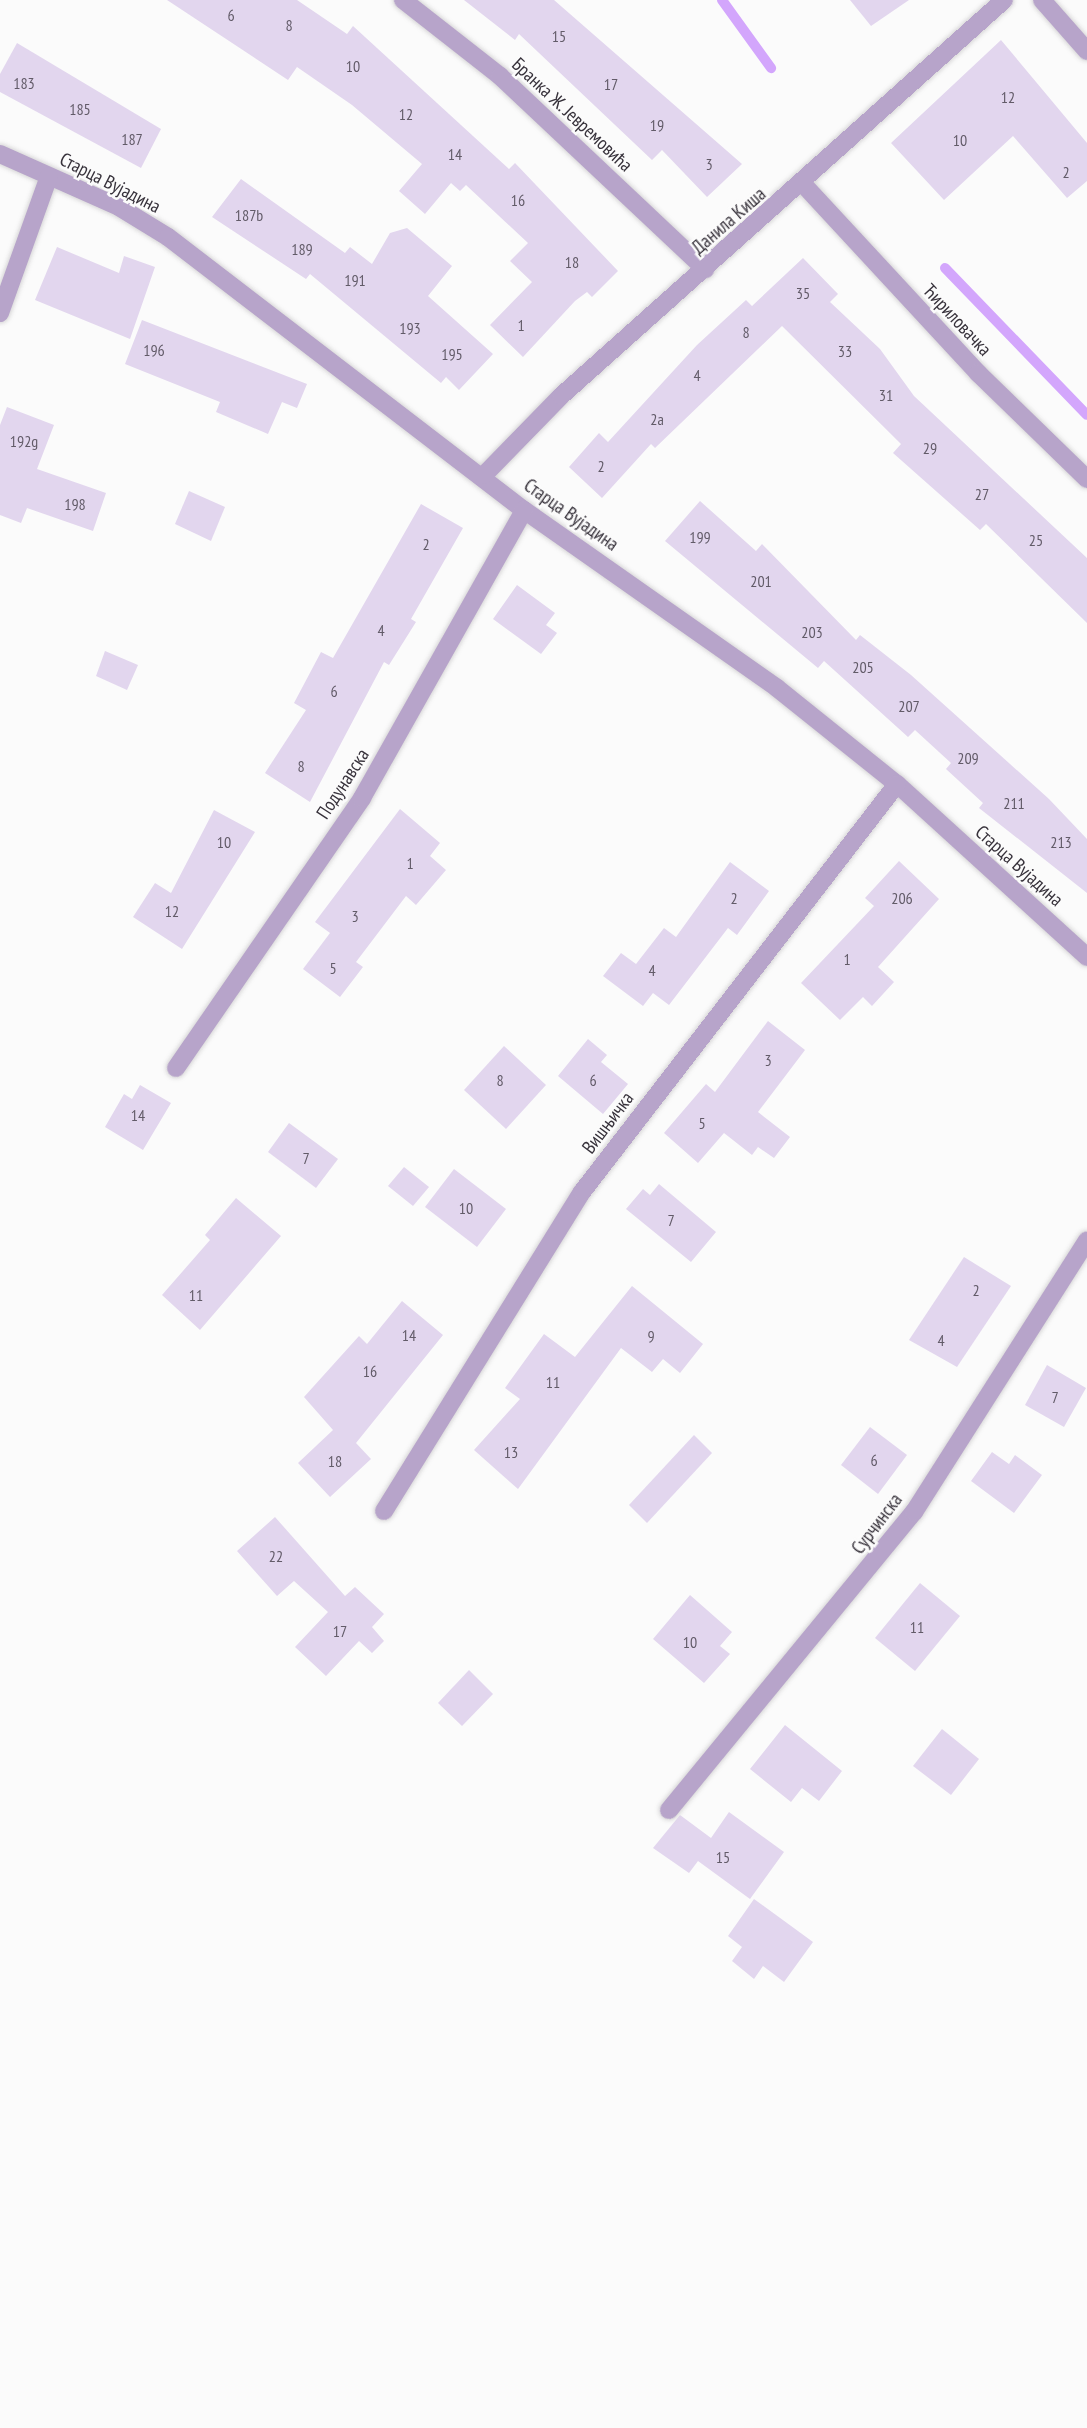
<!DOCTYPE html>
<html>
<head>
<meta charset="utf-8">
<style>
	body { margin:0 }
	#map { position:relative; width:1087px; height:2428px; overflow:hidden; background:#fbfbfb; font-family:"PT Sans Narrow",sans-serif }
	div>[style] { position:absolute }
	.stream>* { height:10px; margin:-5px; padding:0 5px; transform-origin:5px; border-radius:5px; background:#d3a6fc }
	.building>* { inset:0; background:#e2d6ee }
	.roads { filter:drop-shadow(0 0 2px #d8d7d8) drop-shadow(0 0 2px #d8d7d8) }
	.minor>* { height:18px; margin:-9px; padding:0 9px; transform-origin:9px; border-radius:9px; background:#b7a4ca }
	span { translate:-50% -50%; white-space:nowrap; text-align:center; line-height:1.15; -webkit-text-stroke:5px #fbfbfb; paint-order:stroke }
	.number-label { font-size:16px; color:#625b68 }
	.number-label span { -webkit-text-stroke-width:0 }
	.street-label { font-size:19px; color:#37323b }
</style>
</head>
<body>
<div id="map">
	<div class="stream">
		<i style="left:722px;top:0;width:84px;rotate:54.2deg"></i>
		<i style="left:945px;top:268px;width:204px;rotate:46deg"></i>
	</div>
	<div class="building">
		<i style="clip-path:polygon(167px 0,297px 0,347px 34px,353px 26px,509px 169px,515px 163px,618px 271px,592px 297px,587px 292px,575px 301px,523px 357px,490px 325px,532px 282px,510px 261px,528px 243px,466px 185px,460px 191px,451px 183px,425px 214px,399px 191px,422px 164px,352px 105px,297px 67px,288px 80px)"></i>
		<i style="clip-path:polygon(464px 0,554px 0,742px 164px,707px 197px,662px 150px,652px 160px,519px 34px,515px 40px)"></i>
		<i style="clip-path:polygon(850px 0,909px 0,871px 26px)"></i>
		<i style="clip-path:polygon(1001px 40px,1087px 143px,1087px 181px,1067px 198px,1013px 136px,944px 200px,891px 143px)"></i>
		<i style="clip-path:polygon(17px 43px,161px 129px,141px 168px,0 92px,0 74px)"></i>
		<i style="clip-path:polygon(241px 179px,345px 253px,350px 247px,372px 264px,390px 233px,407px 228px,452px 266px,428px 296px,493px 354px,459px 390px,446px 377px,441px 383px,310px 274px,306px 279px,212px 217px)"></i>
		<i style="clip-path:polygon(57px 247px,119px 273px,124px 256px,155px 267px,130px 339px,35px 300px)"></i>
		<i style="clip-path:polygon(803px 258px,838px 294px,830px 302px,880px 349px,914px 396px,1087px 558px,1087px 623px,986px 524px,980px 530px,893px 453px,901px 444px,782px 326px,655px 448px,651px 444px,602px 498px,569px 467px,599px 433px,608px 442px,697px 345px,746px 300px,752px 306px)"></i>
		<i style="clip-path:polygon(142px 320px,307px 384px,297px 408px,282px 402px,268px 434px,216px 412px,220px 402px,125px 364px)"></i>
		<i style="clip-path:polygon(7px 407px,54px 425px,37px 469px,106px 493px,93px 531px,27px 508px,21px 523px,0 515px,0 425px)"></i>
		<i style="clip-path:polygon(189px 491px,225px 507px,211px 541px,175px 524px)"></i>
		<i style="clip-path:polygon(700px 501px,756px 551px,762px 544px,856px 640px,860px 635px,911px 675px,1049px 799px,1087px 839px,1087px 893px,979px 808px,983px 803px,946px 769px,951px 763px,915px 730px,908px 737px,824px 661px,818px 668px,665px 541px)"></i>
		<i style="clip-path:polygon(421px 504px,463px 528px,411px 619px,416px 622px,389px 665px,384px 662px,310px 802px,265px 773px,306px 710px,294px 703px,321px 652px,333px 658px)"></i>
		<i style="clip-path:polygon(517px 585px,555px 613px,546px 625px,557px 633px,541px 654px,493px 619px)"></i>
		<i style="clip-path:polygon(105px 651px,138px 665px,127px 690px,96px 676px)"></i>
		<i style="clip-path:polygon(400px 809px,440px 843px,430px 856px,446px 870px,416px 905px,406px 896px,356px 962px,363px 967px,340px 997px,303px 969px,330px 933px,315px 922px)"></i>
		<i style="clip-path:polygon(214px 810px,255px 832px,182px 949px,133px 917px,155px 883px,171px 893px)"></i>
		<i style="clip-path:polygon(899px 861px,939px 899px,878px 967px,894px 982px,872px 1006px,863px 997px,840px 1020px,801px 983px,874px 906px,865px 898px)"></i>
		<i style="clip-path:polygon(730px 862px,769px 891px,737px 935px,728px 928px,669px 1005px,653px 993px,643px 1006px,603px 976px,621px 953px,636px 964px,664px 928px,676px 937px)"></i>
		<i style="clip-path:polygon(768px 1021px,805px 1050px,758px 1112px,790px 1137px,774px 1158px,758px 1147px,752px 1155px,724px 1133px,698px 1163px,664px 1133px,706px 1084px,715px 1092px)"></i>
		<i style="clip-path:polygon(588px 1039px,607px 1055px,601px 1062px,628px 1084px,603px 1114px,558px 1076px)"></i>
		<i style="clip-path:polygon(504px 1046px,546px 1085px,506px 1129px,464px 1090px)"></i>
		<i style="clip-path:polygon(140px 1085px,171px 1103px,143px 1150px,105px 1127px,124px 1094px,132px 1099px)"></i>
		<i style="clip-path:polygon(289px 1123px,338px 1159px,316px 1188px,268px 1152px)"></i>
		<i style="clip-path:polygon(404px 1167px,429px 1187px,413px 1206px,388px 1186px)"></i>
		<i style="clip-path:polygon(454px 1169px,506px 1209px,477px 1247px,425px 1207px)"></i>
		<i style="clip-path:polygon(659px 1184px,716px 1232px,691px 1262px,626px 1209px,643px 1189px,650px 1195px)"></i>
		<i style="clip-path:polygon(236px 1198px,281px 1236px,200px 1330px,162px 1295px,210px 1240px,205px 1235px)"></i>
		<i style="clip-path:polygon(964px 1257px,1011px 1286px,957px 1367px,909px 1340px)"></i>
		<i style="clip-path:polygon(632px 1286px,703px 1344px,680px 1373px,663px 1359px,652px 1372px,621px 1348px,518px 1489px,474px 1450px,520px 1399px,505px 1388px,544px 1334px,575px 1357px)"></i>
		<i style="clip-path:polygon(402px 1301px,443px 1335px,356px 1443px,371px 1459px,330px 1497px,298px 1463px,333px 1430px,304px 1397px,359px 1336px,367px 1344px)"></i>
		<i style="clip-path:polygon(1047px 1365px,1086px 1388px,1064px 1427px,1025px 1405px)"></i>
		<i style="clip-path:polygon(870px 1427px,907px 1455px,878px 1494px,841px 1465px)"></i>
		<i style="clip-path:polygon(694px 1435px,712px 1453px,647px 1523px,629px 1505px)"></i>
		<i style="clip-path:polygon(992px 1452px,1009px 1464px,1015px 1455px,1042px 1475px,1014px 1513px,971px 1481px)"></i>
		<i style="clip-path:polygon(275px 1517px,345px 1596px,355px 1587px,384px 1614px,372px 1627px,384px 1641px,372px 1653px,359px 1641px,326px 1676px,295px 1647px,328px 1612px,294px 1581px,277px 1596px,237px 1551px)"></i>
		<i style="clip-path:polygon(920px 1583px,960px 1616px,915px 1671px,875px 1638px)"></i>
		<i style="clip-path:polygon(690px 1595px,732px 1632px,720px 1646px,730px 1654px,704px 1683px,653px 1639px)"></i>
		<i style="clip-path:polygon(469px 1670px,493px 1694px,462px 1726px,438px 1703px)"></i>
		<i style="clip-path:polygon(785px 1725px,842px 1771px,819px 1801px,802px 1788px,791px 1802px,750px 1769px)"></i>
		<i style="clip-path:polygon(942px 1729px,979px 1759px,951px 1795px,913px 1766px)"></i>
		<i style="clip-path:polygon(729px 1812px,784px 1852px,750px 1899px,698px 1861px,689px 1873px,653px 1848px,680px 1815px,711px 1838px)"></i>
		<i style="clip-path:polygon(754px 1899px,813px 1942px,784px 1982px,763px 1966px,754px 1979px,732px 1961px,742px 1947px,728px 1936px)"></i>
	</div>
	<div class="roads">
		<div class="minor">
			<i style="left:403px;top:0;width:123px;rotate:38.1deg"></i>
			<i style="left:500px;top:76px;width:282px;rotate:43.3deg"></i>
			<i style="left:1042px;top:0;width:68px;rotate:48.6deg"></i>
			<i style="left:0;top:154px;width:130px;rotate:24deg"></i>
			<i style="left:119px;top:207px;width:57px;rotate:31.5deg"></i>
			<i style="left:168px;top:237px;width:449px;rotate:37.5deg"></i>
			<i style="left:524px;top:510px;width:309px;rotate:35.1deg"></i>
			<i style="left:777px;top:688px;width:154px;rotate:38.7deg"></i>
			<i style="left:897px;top:784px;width:257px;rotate:42.3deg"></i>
			<i style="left:803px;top:184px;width:258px;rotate:47.2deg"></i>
			<i style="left:978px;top:373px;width:152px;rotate:44.2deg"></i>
			<i style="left:0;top:313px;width:145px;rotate:-70.3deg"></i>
			<i style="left:484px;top:475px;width:110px;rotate:-45.7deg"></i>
			<i style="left:561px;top:396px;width:594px;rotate:-41.79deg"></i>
			<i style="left:176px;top:1068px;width:328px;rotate:-55.4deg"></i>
			<i style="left:362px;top:798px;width:330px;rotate:-60.6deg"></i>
			<i style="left:384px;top:1511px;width:375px;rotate:-58.2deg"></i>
			<i style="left:582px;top:1192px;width:515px;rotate:-52.33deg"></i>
			<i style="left:669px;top:1810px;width:386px;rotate:-50.6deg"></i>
			<i style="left:914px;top:1512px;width:322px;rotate:-57.5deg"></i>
		</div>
	</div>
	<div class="number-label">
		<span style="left:231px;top:15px">6</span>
		<span style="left:289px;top:25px">8</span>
		<span style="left:559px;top:36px">15</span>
		<span style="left:353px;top:66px">10</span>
		<span style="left:24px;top:83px">183</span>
		<span style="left:611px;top:84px">17</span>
		<span style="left:1008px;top:97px">12</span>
		<span style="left:80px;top:109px">185</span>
		<span style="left:406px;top:114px">12</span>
		<span style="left:657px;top:125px">19</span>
		<span style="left:132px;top:139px">187</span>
		<span style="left:960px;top:140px">10</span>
		<span style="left:455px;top:154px">14</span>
		<span style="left:709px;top:164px">3</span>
		<span style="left:1066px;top:172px">2</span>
		<span style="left:518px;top:200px">16</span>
		<span style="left:249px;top:215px">187b</span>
		<span style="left:302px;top:249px">189</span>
		<span style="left:572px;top:262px">18</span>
		<span style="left:355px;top:280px">191</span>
		<span style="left:803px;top:293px">35</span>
		<span style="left:521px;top:325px">1</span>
		<span style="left:410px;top:328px">193</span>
		<span style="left:746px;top:332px">8</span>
		<span style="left:154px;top:350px">196</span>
		<span style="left:845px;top:351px">33</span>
		<span style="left:452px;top:354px">195</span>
		<span style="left:697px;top:375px">4</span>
		<span style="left:886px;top:395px">31</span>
		<span style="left:657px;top:419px">2a</span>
		<span style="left:24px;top:441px">192g</span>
		<span style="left:930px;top:448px">29</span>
		<span style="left:601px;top:466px">2</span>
		<span style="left:982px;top:494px">27</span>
		<span style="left:75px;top:504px">198</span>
		<span style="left:700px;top:537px">199</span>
		<span style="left:1036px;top:540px">25</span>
		<span style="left:426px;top:544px">2</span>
		<span style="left:761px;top:581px">201</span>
		<span style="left:381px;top:630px">4</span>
		<span style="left:812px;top:632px">203</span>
		<span style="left:863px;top:667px">205</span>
		<span style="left:334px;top:691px">6</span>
		<span style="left:909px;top:706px">207</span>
		<span style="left:968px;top:758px">209</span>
		<span style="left:301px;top:766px">8</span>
		<span style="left:1014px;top:803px">211</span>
		<span style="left:224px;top:842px">10</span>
		<span style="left:1061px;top:842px">213</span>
		<span style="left:410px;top:863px">1</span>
		<span style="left:734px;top:898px">2</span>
		<span style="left:902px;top:898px">206</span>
		<span style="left:172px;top:911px">12</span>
		<span style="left:355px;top:916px">3</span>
		<span style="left:847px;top:959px">1</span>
		<span style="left:333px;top:968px">5</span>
		<span style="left:652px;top:970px">4</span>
		<span style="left:768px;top:1060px">3</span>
		<span style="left:500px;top:1080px">8</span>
		<span style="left:593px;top:1080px">6</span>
		<span style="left:138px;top:1115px">14</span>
		<span style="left:702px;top:1123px">5</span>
		<span style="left:306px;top:1158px">7</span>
		<span style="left:466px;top:1208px">10</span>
		<span style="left:671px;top:1220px">7</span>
		<span style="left:976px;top:1290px">2</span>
		<span style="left:196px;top:1295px">11</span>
		<span style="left:409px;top:1335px">14</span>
		<span style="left:651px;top:1336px">9</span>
		<span style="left:941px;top:1340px">4</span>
		<span style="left:370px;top:1371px">16</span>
		<span style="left:553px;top:1382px">11</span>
		<span style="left:1055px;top:1397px">7</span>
		<span style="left:511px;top:1452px">13</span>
		<span style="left:874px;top:1460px">6</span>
		<span style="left:335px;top:1461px">18</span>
		<span style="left:276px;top:1556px">22</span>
		<span style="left:917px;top:1627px">11</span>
		<span style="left:340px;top:1631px">17</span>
		<span style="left:690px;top:1642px">10</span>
		<span style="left:723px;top:1857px">15</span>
	</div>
	<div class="street-label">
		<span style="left:572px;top:115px;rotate:43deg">Бранка Ж. Јевремовића</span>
		<span style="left:110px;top:183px;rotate:27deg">Старца Вујадина</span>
		<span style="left:729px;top:221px;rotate:-41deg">Данила Киша</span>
		<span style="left:957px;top:320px;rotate:47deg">Ћириловачка</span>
		<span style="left:571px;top:515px;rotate:35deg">Старца Вујадина</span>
		<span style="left:343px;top:784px;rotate:-57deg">Подунавска</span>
		<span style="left:1019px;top:866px;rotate:42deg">Старца Вујадина</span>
		<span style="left:608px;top:1123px;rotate:-53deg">Вишњичка</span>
		<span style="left:877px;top:1524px;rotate:-53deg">Сурчинска</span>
	</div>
</div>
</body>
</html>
